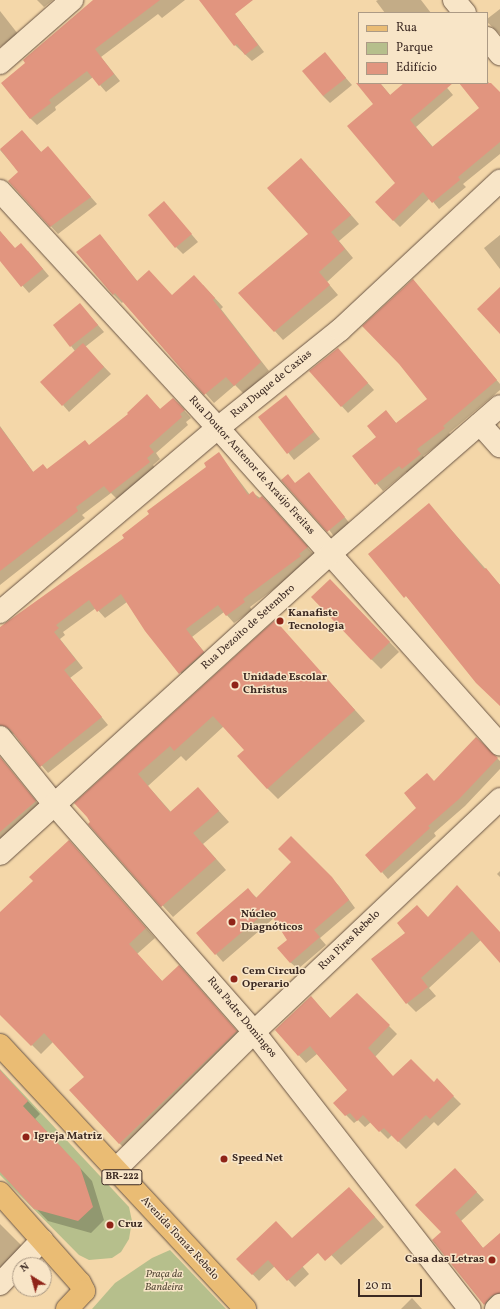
<!DOCTYPE html>
<html>
<head>
<meta charset="utf-8">
<style>
	body { margin:0 }
	#map { position:relative; width:500px; height:1309px; overflow:hidden; background:#f4d7a9; font-family:Vollkorn,serif }
	div>[style] { position:absolute }
	.green>* { inset:0; background:#b6bf8c }
	.shadow>* { inset:0; background:#0003 }
	.building>* { inset:0; background:#e1957f }
	.roads { filter:drop-shadow(0 0 1px #695444) drop-shadow(0 0 1px #695444) }
	.minor>* { height:22px; margin:-11px; padding:0 11px; transform-origin:11px; border-radius:11px; background:#f8e5c7 }
	.primary>* { height:22px; margin:-11px; padding:0 11px; transform-origin:11px; border-radius:11px; background:#eabc74 }
	.dots>* { width:11px; height:11px; translate:-50% -50%; box-sizing:border-box; border:2px solid #f8e5c7; border-radius:50% }
	span { translate:-50% -50%; white-space:nowrap; text-align:center; line-height:1.15; -webkit-text-stroke:3px #f8e5c7; paint-order:stroke }
	.shield-label span { padding:1px 3px; background:#f8e5c7; border:1px solid; border-radius:3px; -webkit-text-stroke-width:0 }
	.shield-label { font-size:10px; color:#3b2922; font-weight:700 }
	.street-label { font-size:11px; color:#3b2922 }
	.poi-label { font-size:11px; color:#3b2922; font-weight:700 }
	.left { translate:0 -50%; text-align:left }
	.right { translate:-100% -50%; text-align:right }
	.park-label { font-size:11px; color:#5a4e3c; font-style:italic }
	.legend { position:absolute; left:358px; top:12px; width:130px; height:72px; box-sizing:border-box; background:#f8e5c7; border:1px solid #ac9a85; margin:0; padding:5px 7px; list-style:none; font-size:12px; color:#3b2922 }
	.legend li { display:flex; align-items:center; gap:8px; height:20px }
	.legend b { width:20px; border:1px solid #ac9a85 }
	.north { position:absolute; left:12px; top:1257px; width:40px; height:40px; box-sizing:border-box; background:#f8e5c7; border:1px solid #ac9a85; border-radius:50%; rotate:323deg; font-size:11px; font-weight:700; line-height:16px; text-align:center; color:#3b2922 }
	.north::after { content:''; display:block; margin:auto; width:14px; height:18px; background:#8f2418; clip-path:polygon(50% 0,100% 100%,50% 72%,0 100%) }
	.scale { position:absolute; left:358px; top:1279px; width:64px; height:18px; box-sizing:border-box; border:2px solid #3b2922; border-top:0; padding-left:5px; font-size:12px; line-height:14px; white-space:nowrap; color:#3b2922; -webkit-text-stroke:3px #f8e5c7; paint-order:stroke }
</style>
</head>
<body>
<div id="map">
	<div class="green">
		<i style="clip-path:polygon(0 1069px,129px 1207px,132px 1221px,129px 1239px,121px 1252px,112px 1258px,89px 1260px,79px 1255px,0 1175px)"></i>
		<i style="clip-path:polygon(170px 1250px,226px 1309px,92px 1309px,115px 1283px,152px 1258px)"></i>
	</div>
	<div class="shadow">
		<i style="clip-path:polygon(37px 0,53px 0,44px 7px)"></i>
		<i style="clip-path:polygon(95px 0,185px 0,162px 18px,158px 14px,101px 57px,120px 81px,106px 92px,93px 77px,55px 107px,56px 110px,37px 125px,30px 118px,27px 63px,24px 60px)"></i>
		<i style="clip-path:polygon(200px 0,224px 0,264px 52px,252px 61px,235px 45px)"></i>
		<i style="clip-path:polygon(378px 0,421px 0,431px 13px,385px 13px,376px 1px)"></i>
		<i style="clip-path:polygon(500px 9px,500px 34px,487px 22px,487px 19px)"></i>
		<i style="clip-path:polygon(0 11px,18px 34px,0 47px)"></i>
		<i style="clip-path:polygon(325px 54px,352px 85px,330px 103px,323px 96px)"></i>
		<i style="clip-path:polygon(487px 81px,500px 93px,500px 154px,463px 184px,466px 187px,439px 209px,430px 198px,400px 227px,393px 220px,396px 183px,369px 83px,380px 83px,391px 96px,406px 83px,443px 83px,453px 95px,416px 127px,433px 147px,481px 108px,467px 83px,487px 83px)"></i>
		<i style="clip-path:polygon(22px 131px,42px 153px,48px 148px,97px 204px,58px 234px,10px 181px,19px 172px,0 150px)"></i>
		<i style="clip-path:polygon(310px 168px,359px 224px,339px 241px,353px 258px,327px 282px,338px 295px,283px 340px,240px 293px,309px 234px)"></i>
		<i style="clip-path:polygon(164px 202px,198px 242px,183px 254px,176px 247px)"></i>
		<i style="clip-path:polygon(0 231px,15px 249px,28px 251px,49px 276px,29px 293px,0 260px)"></i>
		<i style="clip-path:polygon(100px 235px,138px 282px,172px 296px,203px 285px,223px 307px,221px 309px,269px 371px,244px 394px,235px 385px,214px 403px,124px 301px,122px 303px,113px 294px)"></i>
		<i style="clip-path:polygon(500px 235px,500px 269px,484px 248px)"></i>
		<i style="clip-path:polygon(413px 280px,500px 384px,500px 390px,449px 433px,451px 435px,423px 456px,427px 461px,409px 475px,406px 472px,383px 491px,353px 456px,377px 437px,386px 412px,397px 424px,428px 399px)"></i>
		<i style="clip-path:polygon(80px 304px,104px 332px,85px 347px,111px 374px,69px 412px,63px 405px,75px 351px,71px 346px)"></i>
		<i style="clip-path:polygon(344px 356px,374px 390px,348px 413px,310px 371px)"></i>
		<i style="clip-path:polygon(286px 397px,320px 439px,294px 460px,260px 417px)"></i>
		<i style="clip-path:polygon(154px 403px,161px 410px,180px 406px,191px 418px,186px 422px,188px 425px,156px 453px,160px 459px,153px 465px,156px 470px,118px 500px,111px 493px,82px 515px,85px 518px,0 585px,0 426px,34px 473px,47px 470px,89px 446px)"></i>
		<i style="clip-path:polygon(219px 454px,250px 495px,253px 493px,269px 504px,314px 555px,307px 564px,250px 607px,252px 610px,234px 623px,224px 612px,192px 637px,210px 659px,187px 680px,146px 631px,127px 602px,105px 618px,96px 608px,63px 632px,65px 635px,60px 639px,83px 668px,70px 678px,108px 725px,48px 773px,16px 735px,6px 731px,0 734px,0 629px,125px 539px,208px 468px)"></i>
		<i style="clip-path:polygon(309px 473px,351px 525px,335px 538px,296px 484px)"></i>
		<i style="clip-path:polygon(429px 505px,500px 585px,500px 705px,370px 554px)"></i>
		<i style="clip-path:polygon(340px 590px,399px 652px,381px 669px,371px 659px)"></i>
		<i style="clip-path:polygon(275px 622px,365px 721px,278px 799px,267px 788px,245px 750px,224px 726px,186px 761px,181px 756px,148px 786px,171px 812px,198px 788px,229px 822px,203px 844px,226px 870px,173px 917px,89px 824px)"></i>
		<i style="clip-path:polygon(476px 738px,500px 761px,500px 769px,465px 806px,434px 833px,436px 836px,388px 879px,382px 872px,418px 808px,435px 782px)"></i>
		<i style="clip-path:polygon(0 757px,42px 809px,0 845px)"></i>
		<i style="clip-path:polygon(291px 837px,339px 886px,355px 908px,320px 938px,326px 945px,298px 969px,290px 962px,288px 940px,274px 918px,223px 962px,216px 954px,248px 890px,257px 898px,292px 862px)"></i>
		<i style="clip-path:polygon(78px 851px,155px 938px,137px 954px,163px 982px,188px 976px,245px 1041px,128px 1152px,119px 1143px,85px 1077px,53px 1042px,41px 1054px,0 1013px,0 914px)"></i>
		<i style="clip-path:polygon(500px 871px,500px 877px,497px 874px)"></i>
		<i style="clip-path:polygon(429px 918px,500px 933px,500px 961px,481px 940px,429px 988px,436px 996px,416px 1012px,407px 1003px)"></i>
		<i style="clip-path:polygon(357px 994px,397px 1034px,375px 1057px,394px 1078px,434px 1083px,437px 1080px,461px 1104px,438px 1126px,434px 1122px,406px 1149px,392px 1135px,388px 1139px,371px 1122px,365px 1127px,358px 1120px,354px 1123px,334px 1103px,348px 1090px,317px 1054px,306px 1063px,276px 1030px,311px 997px,331px 1019px)"></i>
		<i style="clip-path:polygon(8px 1080px,40px 1114px,35px 1119px,92px 1181px,104px 1220px,91px 1233px,48px 1221px,0 1171px,0 1088px)"></i>
		<i style="clip-path:polygon(462px 1176px,484px 1200px,461px 1221px,483px 1248px,500px 1234px,500px 1304px,489px 1309px,433px 1240px,443px 1232px)"></i>
		<i style="clip-path:polygon(349px 1188px,384px 1227px,341px 1265px,305px 1228px)"></i>
		<i style="clip-path:polygon(0 1224px,23px 1247px,0 1270px)"></i>
		<i style="clip-path:polygon(238px 1259px,297px 1260px,309px 1274px,295px 1287px,275px 1266px,259px 1281px)"></i>
		<i style="clip-path:polygon(412px 1298px,422px 1309px,401px 1309px)"></i>
	</div>
	<div class="building">
		<i style="clip-path:polygon(93px 0,160px 0,95px 49px,114px 74px,99px 86px,87px 71px,49px 100px,51px 103px,30px 119px,1px 83px,25px 63px,23px 60px)"></i>
		<i style="clip-path:polygon(199px 0,253px 0,235px 14px,258px 45px,245px 55px,237px 44px,234px 46px)"></i>
		<i style="clip-path:polygon(325px 52px,346px 78px,323px 96px,302px 71px)"></i>
		<i style="clip-path:polygon(356px 83px,380px 83px,390px 95px,404px 83px,453px 83px,410px 120px,432px 147px,479px 108px,459px 83px,491px 83px,500px 92px,500px 142px,458px 177px,460px 180px,432px 203px,423px 192px,393px 221px,375px 202px,395px 183px,347px 126px,373px 104px)"></i>
		<i style="clip-path:polygon(22px 130px,41px 152px,48px 146px,91px 197px,50px 227px,8px 181px,18px 172px,0 149px)"></i>
		<i style="clip-path:polygon(301px 158px,351px 215px,331px 232px,345px 249px,319px 272px,330px 285px,274px 332px,238px 293px,308px 234px,267px 188px)"></i>
		<i style="clip-path:polygon(164px 201px,192px 234px,175px 248px,148px 215px)"></i>
		<i style="clip-path:polygon(0 231px,15px 248px,21px 243px,43px 269px,21px 287px,0 261px)"></i>
		<i style="clip-path:polygon(100px 234px,137px 281px,149px 270px,172px 295px,194px 275px,215px 298px,213px 300px,261px 362px,234px 386px,226px 377px,204px 395px,115px 293px,113px 295px,76px 252px)"></i>
		<i style="clip-path:polygon(413px 279px,497px 380px,443px 426px,445px 428px,417px 449px,421px 454px,402px 469px,399px 466px,375px 485px,352px 456px,376px 437px,367px 426px,386px 410px,396px 423px,427px 399px,399px 364px,362px 326px)"></i>
		<i style="clip-path:polygon(500px 287px,500px 334px,477px 309px)"></i>
		<i style="clip-path:polygon(80px 303px,98px 325px,70px 347px,53px 325px)"></i>
		<i style="clip-path:polygon(83px 343px,104px 367px,62px 406px,40px 382px)"></i>
		<i style="clip-path:polygon(338px 348px,368px 383px,341px 407px,309px 371px)"></i>
		<i style="clip-path:polygon(147px 394px,160px 409px,173px 398px,185px 410px,180px 414px,182px 417px,149px 446px,154px 452px,147px 458px,150px 462px,110px 493px,104px 486px,76px 507px,78px 511px,0 571px,0 427px,33px 472px,43px 464px,47px 469px,85px 440px,89px 445px,128px 414px,127px 413px)"></i>
		<i style="clip-path:polygon(286px 395px,314px 432px,287px 454px,258px 417px)"></i>
		<i style="clip-path:polygon(219px 452px,248px 495px,253px 491px,258px 499px,262px 496px,308px 547px,299px 554px,301px 556px,243px 599px,245px 602px,226px 616px,218px 605px,186px 629px,204px 652px,179px 674px,145px 631px,121px 594px,97px 612px,89px 600px,56px 625px,59px 628px,54px 632px,76px 660px,64px 670px,102px 717px,40px 767px,10px 729px,0 725px,0 627px,124px 538px,122px 535px,149px 514px,147px 511px,206px 467px,204px 463px)"></i>
		<i style="clip-path:polygon(309px 472px,345px 517px,327px 532px,281px 480px,288px 474px,295px 483px)"></i>
		<i style="clip-path:polygon(429px 503px,484px 569px,486px 568px,500px 585px,500px 706px,476px 683px,406px 596px,404px 598px,368px 554px)"></i>
		<i style="clip-path:polygon(330px 579px,390px 642px,371px 660px,311px 597px)"></i>
		<i style="clip-path:polygon(275px 620px,355px 710px,267px 789px,237px 756px,244px 750px,213px 716px,174px 751px,170px 746px,138px 774px,170px 812px,198px 787px,219px 811px,193px 833px,216px 859px,161px 907px,88px 824px,90px 822px,87px 817px,74px 803px)"></i>
		<i style="clip-path:polygon(476px 737px,498px 758px,459px 799px,428px 826px,430px 828px,381px 873px,365px 855px,416px 808px,404px 793px,427px 773px,434px 781px)"></i>
		<i style="clip-path:polygon(0 757px,36px 801px,0 832px)"></i>
		<i style="clip-path:polygon(291px 836px,332px 877px,349px 900px,314px 930px,320px 937px,290px 963px,277px 948px,287px 940px,268px 910px,215px 955px,196px 933px,248px 888px,256px 898px,291px 862px,278px 849px)"></i>
		<i style="clip-path:polygon(69px 840px,146px 928px,129px 944px,162px 981px,179px 965px,237px 1031px,119px 1144px,69px 1090px,84px 1077px,44px 1033px,31px 1046px,0 1015px,0 912px,33px 881px,29px 877px)"></i>
		<i style="clip-path:polygon(457px 885px,500px 932px,500px 963px,472px 931px,421px 978px,428px 987px,406px 1004px,371px 959px,405px 933px,397px 923px,417px 905px,428px 917px)"></i>
		<i style="clip-path:polygon(357px 993px,390px 1025px,368px 1048px,393px 1076px,411px 1059px,434px 1082px,437px 1078px,454px 1096px,430px 1119px,426px 1115px,398px 1142px,384px 1128px,379px 1132px,363px 1115px,357px 1121px,350px 1113px,345px 1116px,333px 1103px,347px 1090px,310px 1046px,298px 1056px,275px 1030px,311px 996px,330px 1018px)"></i>
		<i style="clip-path:polygon(0 1070px,28px 1101px,23px 1106px,80px 1167px,93px 1207px,78px 1221px,34px 1209px,0 1172px)"></i>
		<i style="clip-path:polygon(455px 1168px,477px 1192px,455px 1213px,483px 1248px,500px 1233px,500px 1293px,491px 1296px,484px 1305px,432px 1240px,441px 1232px,415px 1205px)"></i>
		<i style="clip-path:polygon(349px 1187px,375px 1217px,325px 1261px,318px 1253px,287px 1281px,268px 1260px,252px 1275px,236px 1259px,276px 1221px,292px 1238px)"></i>
	</div>
	<div class="roads">
		<div class="minor">
			<i style="left:454px;top:0;width:17px;rotate:50deg"></i>
			<i style="left:487px;top:38px;width:21px;rotate:51deg"></i>
			<i style="left:0;top:63px;width:96px;rotate:-41.2deg"></i>
			<i style="left:0;top:191px;width:322px;rotate:47.4deg"></i>
			<i style="left:218px;top:428px;width:424px;rotate:48.3deg"></i>
			<i style="left:480px;top:424px;width:30px;rotate:48deg"></i>
			<i style="left:0;top:612px;width:285px;rotate:-40.2deg"></i>
			<i style="left:218px;top:428px;width:156px;rotate:-38.8deg"></i>
			<i style="left:340px;top:330px;width:219px;rotate:-43deg"></i>
			<i style="left:0;top:737px;width:86px;rotate:51.1deg"></i>
			<i style="left:54px;top:804px;width:303px;rotate:48.7deg"></i>
			<i style="left:254px;top:1032px;width:351px;rotate:52.1deg"></i>
			<i style="left:0;top:854px;width:446px;rotate:-42.3deg"></i>
			<i style="left:330px;top:554px;width:225px;rotate:-41deg"></i>
			<i style="left:115px;top:1170px;width:196px;rotate:-44.8deg"></i>
			<i style="left:254px;top:1032px;width:339px;rotate:-43.4deg"></i>
			<i style="left:0;top:1284px;width:61px;rotate:-46.3deg"></i>
			<i style="left:496px;top:1309px;width:6px;rotate:-45deg"></i>
		</div>
		<div class="primary">
			<i style="left:0;top:1045px;width:360px;rotate:47.1deg"></i>
			<i style="left:0;top:1193px;width:120px;rotate:48.4deg"></i>
			<i style="left:80px;top:1283px;width:9px;rotate:63deg"></i>
			<i style="left:84px;top:1291px;width:25px;rotate:133deg"></i>
		</div>
	</div>
	<div class="dots">
		<i style="left:280px;top:621px;background:#8f2418"></i>
		<i style="left:235px;top:685px;background:#8f2418"></i>
		<i style="left:232px;top:922px;background:#8f2418"></i>
		<i style="left:234px;top:979px;background:#8f2418"></i>
		<i style="left:26px;top:1137px;background:#8f2418"></i>
		<i style="left:224px;top:1159px;background:#8f2418"></i>
		<i style="left:110px;top:1225px;background:#8f2418"></i>
		<i style="left:492px;top:1260px;background:#8f2418"></i>
	</div>
	<div class="shield-label">
		<span style="left:122px;top:1177px">BR-222</span>
	</div>
	<div class="street-label">
		<span style="left:272px;top:385px;rotate:-39deg">Rua Duque de Caxias</span>
		<span style="left:251px;top:466px;rotate:48deg">Rua Doutor Antenor de Araújo Freitas</span>
		<span style="left:249px;top:628px;rotate:-42deg">Rua Dezoito de Setembro</span>
		<span style="left:350px;top:941px;rotate:-44deg">Rua Pires Rebelo</span>
		<span style="left:241px;top:1018px;rotate:50deg">Rua Padre Domingos</span>
		<span style="left:179px;top:1239px;rotate:47deg">Avenida Tomaz Rebelo</span>
	</div>
	<div class="poi-label">
		<span class="left" style="left:288px;top:621px">Kanafiste<br>Tecnologia</span>
		<span class="left" style="left:243px;top:685px">Unidade Escolar<br>Christus</span>
		<span class="left" style="left:241px;top:922px">Núcleo<br>Diagnóticos</span>
		<span class="left" style="left:242px;top:979px">Cem Circulo<br>Operario</span>
		<span class="left" style="left:34px;top:1137px">Igreja Matriz</span>
		<span class="left" style="left:232px;top:1159px">Speed Net</span>
		<span class="left" style="left:118px;top:1225px">Cruz</span>
		<span class="right" style="left:484px;top:1260px">Casa das Letras</span>
	</div>
	<div class="park-label">
		<span style="left:164px;top:1282px">Praça da<br>Bandeira</span>
	</div>
	<ul class="legend">
	<li><b style="height:5px;background:#eabc74"></b>Rua</li>
	<li><b style="height:11px;background:#b6bf8c"></b>Parque</li>
	<li><b style="height:11px;background:#e1957f"></b>Edifício</li>
	</ul>
	<div class="north">N</div>
	<div class="scale">20 m</div>
</div>
</body>
</html>
